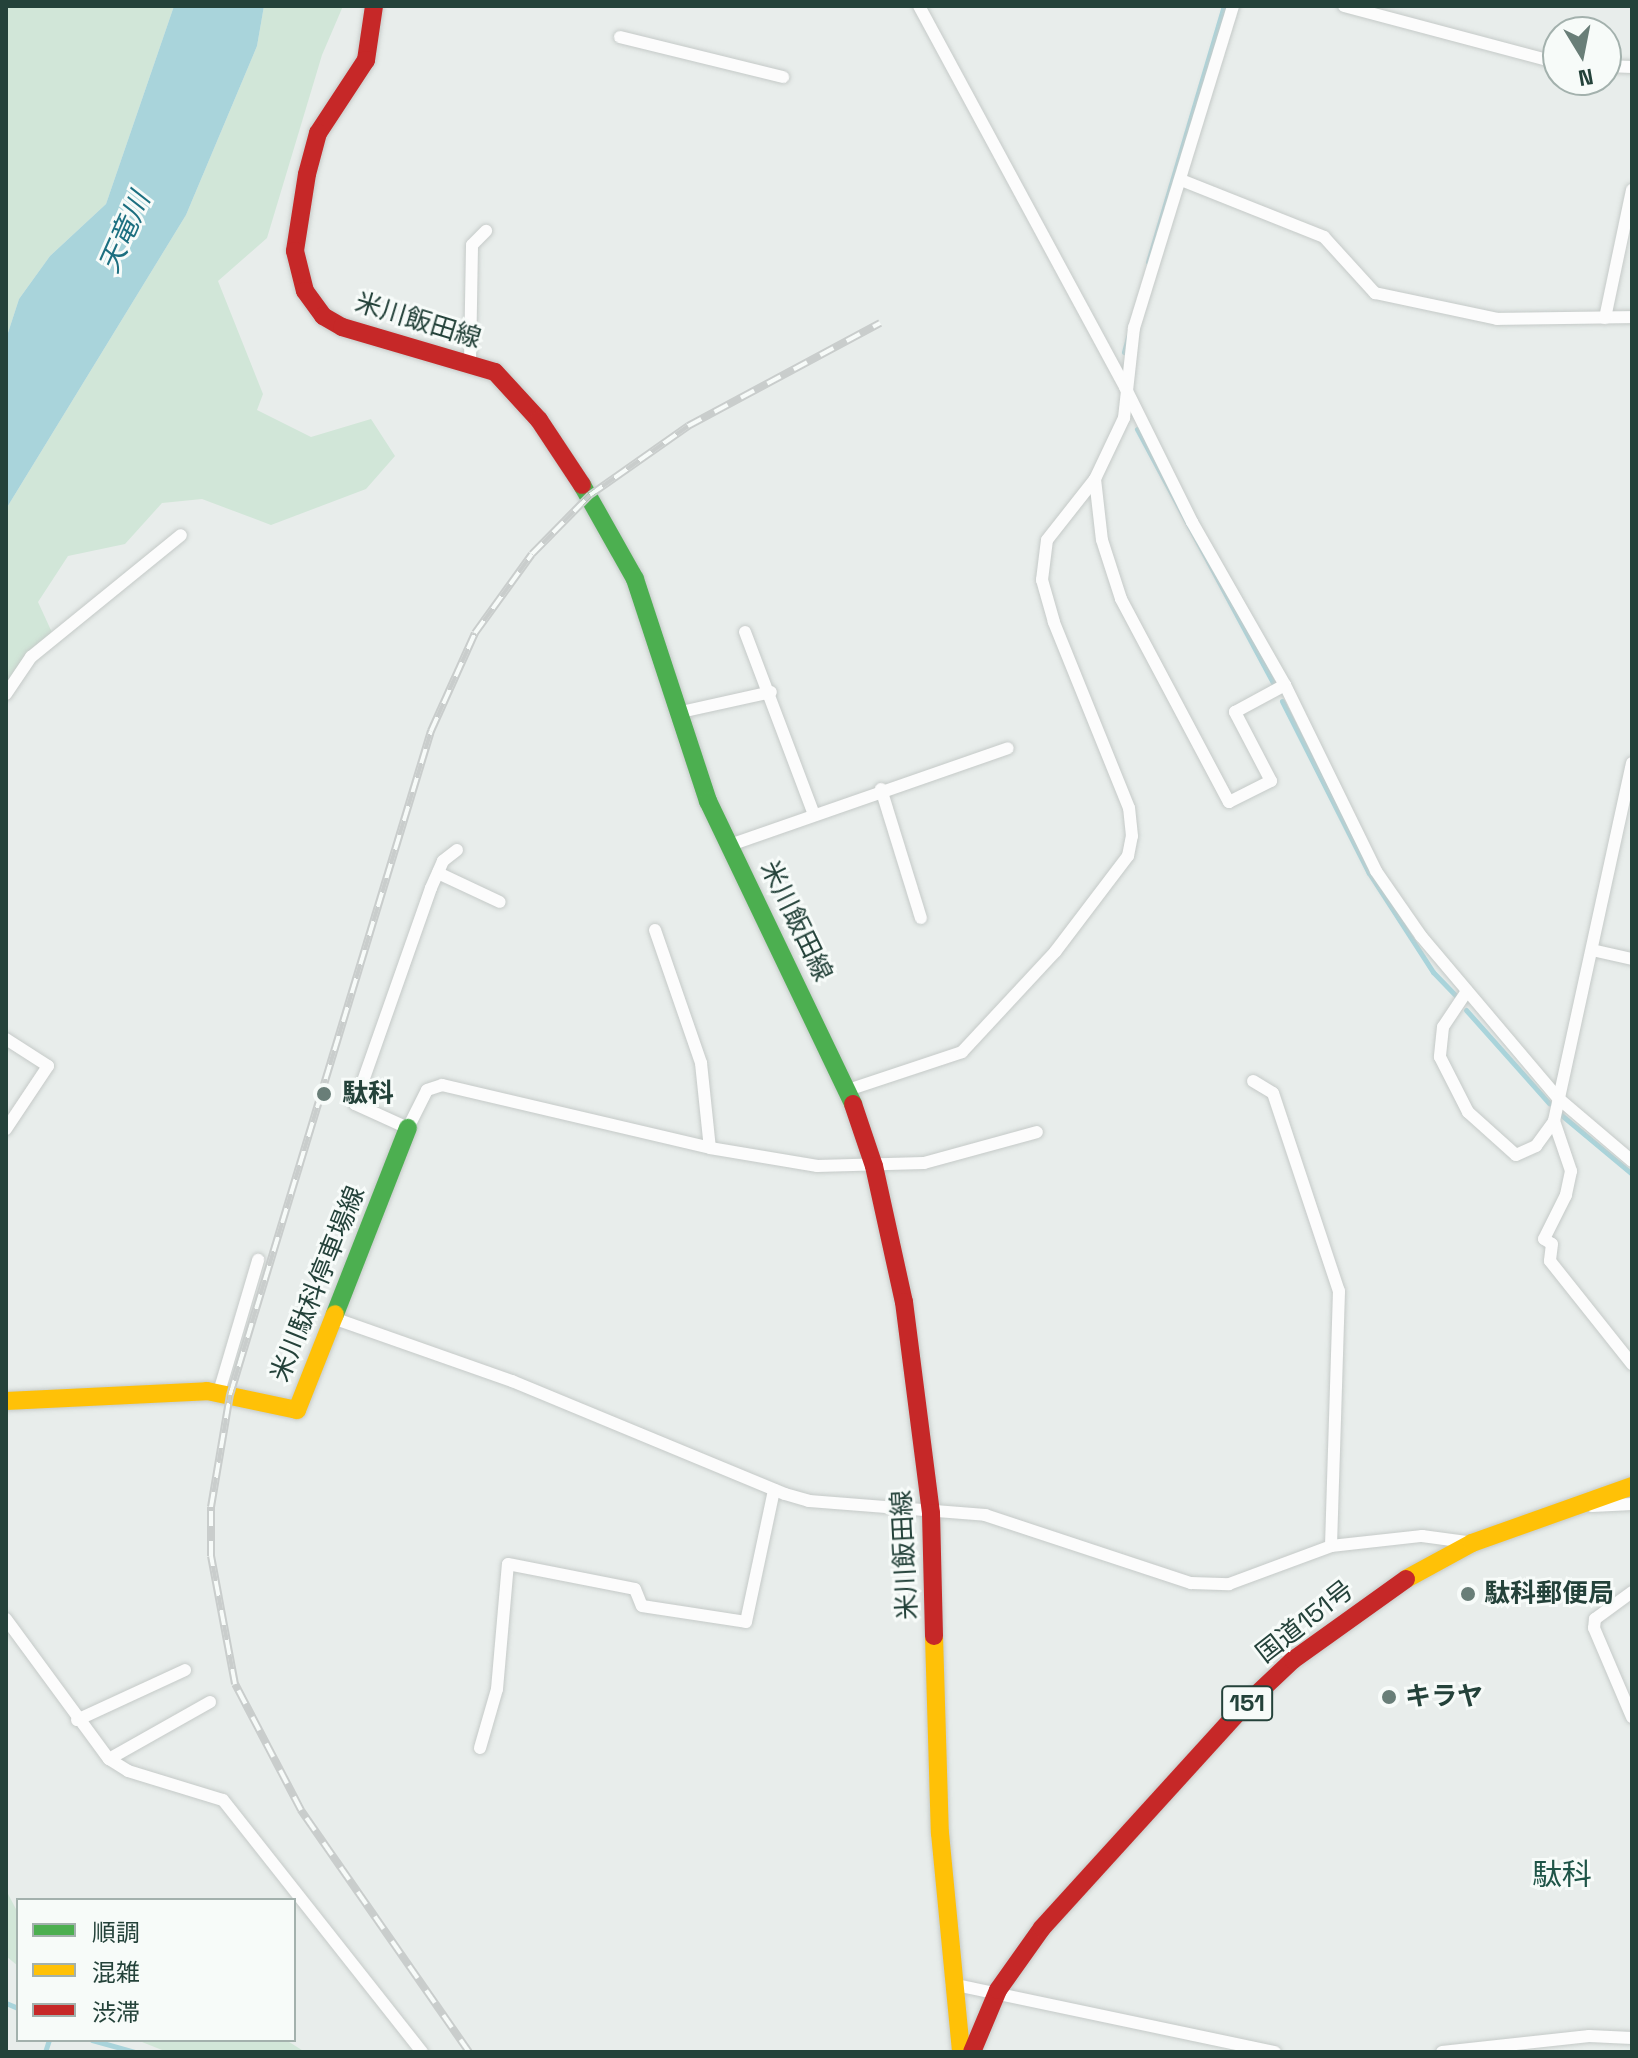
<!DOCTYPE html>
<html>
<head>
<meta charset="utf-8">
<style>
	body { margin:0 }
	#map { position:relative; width:1638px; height:2058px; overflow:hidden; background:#e8edeb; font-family:"Space Grotesk","Noto Sans JP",sans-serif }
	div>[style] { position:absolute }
	.green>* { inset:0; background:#d1e6d8 }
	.water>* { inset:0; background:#a9d4db }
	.stream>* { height:5px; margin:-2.5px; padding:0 2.5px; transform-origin:2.5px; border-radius:2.5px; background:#a9d4db }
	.roads { filter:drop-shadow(0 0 2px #c5cac8) drop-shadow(0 0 2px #c5cac8) }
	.street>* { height:12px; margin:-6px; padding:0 6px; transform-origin:6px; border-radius:6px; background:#fcfcfc }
	.fast>* { height:18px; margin:-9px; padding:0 9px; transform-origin:9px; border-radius:9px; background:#4caf50 }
	.slow>* { height:18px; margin:-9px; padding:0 9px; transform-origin:9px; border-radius:9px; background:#ffc107 }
	.jam>* { height:18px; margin:-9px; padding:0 9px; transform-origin:9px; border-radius:9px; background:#c62828 }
	.rail>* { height:8px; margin-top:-4px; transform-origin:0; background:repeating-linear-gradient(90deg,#f7fbf9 0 15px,#c9cdcc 0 30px); box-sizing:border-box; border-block:2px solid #c9cdcc }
	.dots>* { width:22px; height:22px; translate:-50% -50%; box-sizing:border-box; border:4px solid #f7fbf9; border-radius:50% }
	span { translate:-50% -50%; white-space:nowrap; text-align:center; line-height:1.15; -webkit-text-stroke:6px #f7fbf9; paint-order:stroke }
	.shield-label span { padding:2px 6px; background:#f7fbf9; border:2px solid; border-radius:6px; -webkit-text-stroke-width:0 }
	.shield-label { font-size:24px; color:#24423a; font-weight:700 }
	.street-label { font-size:26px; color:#24423a }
	.poi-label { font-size:26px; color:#24423a; font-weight:700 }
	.left { translate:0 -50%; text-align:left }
	.water-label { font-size:28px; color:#1c6f80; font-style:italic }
	.quarter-label { font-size:30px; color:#1f5548 }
	.frame { position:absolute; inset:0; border:8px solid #24423a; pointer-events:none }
	.legend { position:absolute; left:16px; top:1898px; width:280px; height:144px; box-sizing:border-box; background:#f7fbf9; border:2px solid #a3b1ad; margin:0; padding:10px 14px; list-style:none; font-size:24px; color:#24423a }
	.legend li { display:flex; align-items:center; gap:16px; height:40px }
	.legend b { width:40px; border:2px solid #a3b1ad }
	.north { position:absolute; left:1542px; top:16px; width:80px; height:80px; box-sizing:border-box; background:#f7fbf9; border:2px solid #a3b1ad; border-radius:50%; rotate:170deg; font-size:22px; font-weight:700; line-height:32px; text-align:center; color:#24423a }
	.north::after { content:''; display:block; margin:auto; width:28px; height:36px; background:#697e78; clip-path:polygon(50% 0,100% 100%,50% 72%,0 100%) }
</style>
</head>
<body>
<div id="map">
	<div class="green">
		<i style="clip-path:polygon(6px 6px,174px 6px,106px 204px,50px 256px,19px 299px,6px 339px)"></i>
		<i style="clip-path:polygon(264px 6px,343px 6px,322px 55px,267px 238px,218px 281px,263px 394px,257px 410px,311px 437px,371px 419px,395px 456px,366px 489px,271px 525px,202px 499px,162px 503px,125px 544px,68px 556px,38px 602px,55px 639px,6px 687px,6px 509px,186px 215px,257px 46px)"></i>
		<i style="clip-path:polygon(6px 1890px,18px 1913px,18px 1966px,6px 1956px)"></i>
		<i style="clip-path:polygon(137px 2040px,286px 2040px,305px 2052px,167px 2052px)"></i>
	</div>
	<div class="water">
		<i style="clip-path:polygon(174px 6px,264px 6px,257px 46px,186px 215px,6px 509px,6px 339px,19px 299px,50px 256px,106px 204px)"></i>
	</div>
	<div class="stream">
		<i style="left:1148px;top:262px;width:267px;rotate:-73.5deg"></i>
		<i style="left:1124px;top:352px;width:16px;rotate:-75deg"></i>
		<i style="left:1137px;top:429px;width:288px;rotate:61.8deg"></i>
		<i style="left:1282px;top:701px;width:193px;rotate:63.2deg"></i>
		<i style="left:1369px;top:873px;width:118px;rotate:57.1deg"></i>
		<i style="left:1433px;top:972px;width:33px;rotate:46deg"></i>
		<i style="left:1466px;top:1010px;width:125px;rotate:48.3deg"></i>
		<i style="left:1559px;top:1113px;width:95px;rotate:39.9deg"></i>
		<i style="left:6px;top:2003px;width:13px;rotate:23deg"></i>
		<i style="left:92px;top:2040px;width:45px;rotate:15.6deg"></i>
		<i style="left:45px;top:2052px;width:13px;rotate:-72deg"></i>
	</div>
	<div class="roads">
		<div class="street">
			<i style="left:919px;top:6px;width:433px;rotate:61.6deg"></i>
			<i style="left:1125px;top:387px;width:151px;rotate:63.6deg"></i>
			<i style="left:1192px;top:522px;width:188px;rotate:60.3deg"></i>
			<i style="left:1285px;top:685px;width:207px;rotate:63.9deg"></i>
			<i style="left:1376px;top:871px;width:79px;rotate:55.3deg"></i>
			<i style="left:1421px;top:936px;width:212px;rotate:49.8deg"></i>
			<i style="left:1558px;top:1098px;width:97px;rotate:40.4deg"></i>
			<i style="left:1344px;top:6px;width:221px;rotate:14.9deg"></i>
			<i style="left:620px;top:37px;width:168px;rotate:13.8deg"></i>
			<i style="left:1606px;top:66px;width:26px;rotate:2deg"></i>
			<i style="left:1181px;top:180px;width:154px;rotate:21.7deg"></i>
			<i style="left:1324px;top:237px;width:76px;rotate:47.7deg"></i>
			<i style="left:1375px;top:293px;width:125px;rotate:12deg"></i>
			<i style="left:1497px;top:319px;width:135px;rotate:-0.8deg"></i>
			<i style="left:1605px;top:318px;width:131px;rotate:-78.1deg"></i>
			<i style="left:470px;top:361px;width:116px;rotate:-89deg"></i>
			<i style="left:472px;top:245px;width:20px;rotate:-45deg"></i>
			<i style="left:1095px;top:479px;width:61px;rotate:83.5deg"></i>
			<i style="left:1102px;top:540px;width:62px;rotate:72.1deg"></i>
			<i style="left:1121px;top:599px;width:230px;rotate:62deg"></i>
			<i style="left:1229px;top:802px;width:47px;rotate:-26.6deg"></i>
			<i style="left:1271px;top:781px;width:78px;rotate:-117.6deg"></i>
			<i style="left:1235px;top:712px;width:57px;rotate:-28.4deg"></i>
			<i style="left:745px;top:632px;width:192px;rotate:69.3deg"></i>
			<i style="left:6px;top:694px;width:45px;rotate:-56deg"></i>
			<i style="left:31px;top:657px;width:193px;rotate:-39.1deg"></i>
			<i style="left:681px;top:712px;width:92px;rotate:-12.5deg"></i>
			<i style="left:1632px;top:763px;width:366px;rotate:102.3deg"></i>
			<i style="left:1554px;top:1121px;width:53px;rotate:71.2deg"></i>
			<i style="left:1571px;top:1171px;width:25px;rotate:102deg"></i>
			<i style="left:1566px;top:1195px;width:49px;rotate:116.6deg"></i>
			<i style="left:1544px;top:1239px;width:9px;rotate:32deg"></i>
			<i style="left:1552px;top:1244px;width:17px;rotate:97deg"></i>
			<i style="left:1550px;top:1261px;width:132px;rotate:51.5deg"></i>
			<i style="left:881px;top:789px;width:135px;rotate:72.8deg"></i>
			<i style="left:730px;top:845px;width:294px;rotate:-19.2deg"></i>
			<i style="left:457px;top:850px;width:18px;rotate:142deg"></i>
			<i style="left:443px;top:861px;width:30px;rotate:114deg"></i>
			<i style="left:431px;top:888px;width:229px;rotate:109.4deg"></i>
			<i style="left:355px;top:1104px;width:58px;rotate:24.4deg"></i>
			<i style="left:408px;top:1128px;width:42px;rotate:-63.4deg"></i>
			<i style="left:427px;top:1090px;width:16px;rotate:-18deg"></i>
			<i style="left:442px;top:1085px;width:275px;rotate:13.2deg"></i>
			<i style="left:710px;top:1148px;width:109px;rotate:9.5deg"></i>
			<i style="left:817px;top:1166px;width:107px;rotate:-1.6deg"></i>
			<i style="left:924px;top:1163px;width:117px;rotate:-15.3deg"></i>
			<i style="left:438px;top:873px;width:68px;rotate:25.1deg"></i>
			<i style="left:655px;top:930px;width:141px;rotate:70.9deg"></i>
			<i style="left:701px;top:1063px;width:85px;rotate:84deg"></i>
			<i style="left:1592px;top:950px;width:41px;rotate:12.7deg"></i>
			<i style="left:1467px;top:991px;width:43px;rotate:123.7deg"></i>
			<i style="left:1443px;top:1027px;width:30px;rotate:96deg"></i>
			<i style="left:1440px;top:1057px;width:62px;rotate:63deg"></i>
			<i style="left:1468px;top:1112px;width:64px;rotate:41.9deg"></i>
			<i style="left:1516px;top:1155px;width:22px;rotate:-24deg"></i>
			<i style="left:1536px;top:1146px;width:31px;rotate:-54deg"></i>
			<i style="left:6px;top:1039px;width:50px;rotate:32.7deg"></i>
			<i style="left:48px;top:1066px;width:76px;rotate:123.7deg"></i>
			<i style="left:1253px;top:1081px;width:23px;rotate:31deg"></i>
			<i style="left:1273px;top:1093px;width:209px;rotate:71.6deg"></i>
			<i style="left:1339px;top:1291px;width:255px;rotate:91.8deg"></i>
			<i style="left:848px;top:1090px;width:120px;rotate:-18.4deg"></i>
			<i style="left:962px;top:1052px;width:137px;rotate:-47.1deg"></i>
			<i style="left:1055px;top:952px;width:121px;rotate:-52.8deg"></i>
			<i style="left:1128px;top:856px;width:20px;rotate:-79deg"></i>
			<i style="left:1132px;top:836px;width:28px;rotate:-96deg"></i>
			<i style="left:1129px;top:808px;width:201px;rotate:-112deg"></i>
			<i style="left:1054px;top:622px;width:44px;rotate:-105.9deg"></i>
			<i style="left:1042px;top:580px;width:40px;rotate:-82.9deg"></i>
			<i style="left:1047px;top:540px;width:78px;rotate:-51.8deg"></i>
			<i style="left:1095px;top:479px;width:68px;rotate:-64.6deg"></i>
			<i style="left:1124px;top:418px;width:91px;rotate:-83.7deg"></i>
			<i style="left:1134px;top:328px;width:337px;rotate:-72.9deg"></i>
			<i style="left:333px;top:1318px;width:190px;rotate:19.4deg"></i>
			<i style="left:512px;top:1381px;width:295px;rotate:22.5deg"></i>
			<i style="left:785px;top:1494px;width:25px;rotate:16deg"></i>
			<i style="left:809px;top:1501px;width:177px;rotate:4.5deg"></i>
			<i style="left:985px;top:1515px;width:217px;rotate:18.3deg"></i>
			<i style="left:1191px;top:1583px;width:38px;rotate:2deg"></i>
			<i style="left:1229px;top:1584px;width:109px;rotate:-20.4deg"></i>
			<i style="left:1331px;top:1546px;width:92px;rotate:-6.3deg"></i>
			<i style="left:1422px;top:1536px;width:45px;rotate:7.6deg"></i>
			<i style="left:219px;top:1392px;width:138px;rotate:-73.5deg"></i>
			<i style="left:1592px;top:1506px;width:40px;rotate:-2.9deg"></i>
			<i style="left:1632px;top:1592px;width:46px;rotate:143.9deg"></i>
			<i style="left:1595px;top:1619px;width:9px;rotate:96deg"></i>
			<i style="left:1594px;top:1628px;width:97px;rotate:66.9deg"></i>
			<i style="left:6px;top:1619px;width:174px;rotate:53.7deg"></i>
			<i style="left:109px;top:1759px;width:22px;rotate:32deg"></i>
			<i style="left:128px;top:1771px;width:99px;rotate:17deg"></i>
			<i style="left:223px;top:1800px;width:321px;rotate:51.7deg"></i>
			<i style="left:77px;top:1720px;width:119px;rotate:-24.8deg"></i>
			<i style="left:480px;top:1748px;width:61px;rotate:-73.9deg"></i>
			<i style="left:497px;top:1689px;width:125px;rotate:-85deg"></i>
			<i style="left:508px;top:1564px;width:129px;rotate:11.1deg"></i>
			<i style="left:635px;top:1589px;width:18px;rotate:68deg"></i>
			<i style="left:642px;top:1606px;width:105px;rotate:8.7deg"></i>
			<i style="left:746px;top:1622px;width:135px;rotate:-78deg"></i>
			<i style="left:109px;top:1759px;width:116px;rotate:-29.4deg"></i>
			<i style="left:952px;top:1984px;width:330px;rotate:11.9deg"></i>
			<i style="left:1442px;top:2052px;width:148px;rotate:-6.2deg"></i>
			<i style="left:1589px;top:2036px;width:43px;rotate:2.7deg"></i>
		</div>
		<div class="fast">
			<i style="left:582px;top:485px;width:108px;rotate:60.6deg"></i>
			<i style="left:635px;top:579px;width:234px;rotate:71.8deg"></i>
			<i style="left:708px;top:801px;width:336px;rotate:64.4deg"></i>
			<i style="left:335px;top:1314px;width:200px;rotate:-68.6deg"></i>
		</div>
		<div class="slow">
			<i style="left:6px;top:1401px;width:201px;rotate:-2.8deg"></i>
			<i style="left:207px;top:1391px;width:92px;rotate:11.9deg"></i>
			<i style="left:297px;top:1410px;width:103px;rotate:-68.4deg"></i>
			<i style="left:1406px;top:1579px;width:75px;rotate:-28.6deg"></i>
			<i style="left:1472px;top:1543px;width:170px;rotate:-19.6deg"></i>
			<i style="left:934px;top:1636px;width:197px;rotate:88.3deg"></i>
			<i style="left:940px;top:1833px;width:220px;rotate:84.5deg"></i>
		</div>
		<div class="jam">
			<i style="left:374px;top:6px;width:55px;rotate:98.4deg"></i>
			<i style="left:366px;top:60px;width:87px;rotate:123.3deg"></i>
			<i style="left:318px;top:133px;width:42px;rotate:105deg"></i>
			<i style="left:307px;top:174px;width:78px;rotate:98.9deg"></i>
			<i style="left:295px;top:251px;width:41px;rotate:76deg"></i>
			<i style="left:305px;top:291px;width:31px;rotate:54deg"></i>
			<i style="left:323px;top:316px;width:22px;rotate:30deg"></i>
			<i style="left:342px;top:327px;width:159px;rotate:16.4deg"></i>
			<i style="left:495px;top:372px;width:65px;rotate:47.5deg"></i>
			<i style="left:539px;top:420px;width:78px;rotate:56.5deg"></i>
			<i style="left:853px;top:1104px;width:65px;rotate:71.3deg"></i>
			<i style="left:874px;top:1166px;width:139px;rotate:77.6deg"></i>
			<i style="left:904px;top:1302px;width:213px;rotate:82.7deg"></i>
			<i style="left:931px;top:1513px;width:123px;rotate:88.6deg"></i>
			<i style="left:972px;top:2052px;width:67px;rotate:-67.2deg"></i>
			<i style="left:998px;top:1990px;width:76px;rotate:-54.6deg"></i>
			<i style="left:1042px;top:1928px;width:297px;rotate:-47.7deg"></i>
			<i style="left:1242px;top:1708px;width:70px;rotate:-43.3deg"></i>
			<i style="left:1293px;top:1660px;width:139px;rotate:-35.6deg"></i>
		</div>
	</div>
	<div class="rail">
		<i style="left:469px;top:2052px;width:295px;rotate:-124.8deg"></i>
		<i style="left:301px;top:1810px;width:142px;rotate:-117.6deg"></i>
		<i style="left:235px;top:1684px;width:130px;rotate:-100.6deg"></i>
		<i style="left:211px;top:1556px;width:49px;rotate:-90deg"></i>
		<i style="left:211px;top:1507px;width:114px;rotate:-80.4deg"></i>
		<i style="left:230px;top:1395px;width:694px;rotate:-73.16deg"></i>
		<i style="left:431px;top:731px;width:107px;rotate:-65.8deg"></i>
		<i style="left:475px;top:633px;width:97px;rotate:-54.2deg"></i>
		<i style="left:532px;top:554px;width:83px;rotate:-45.5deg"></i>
		<i style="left:590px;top:495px;width:120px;rotate:-35.1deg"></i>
		<i style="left:688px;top:426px;width:218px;rotate:-28.2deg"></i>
	</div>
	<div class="dots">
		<i style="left:324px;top:1094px;background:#697e78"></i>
		<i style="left:1468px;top:1594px;background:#697e78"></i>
		<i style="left:1389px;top:1697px;background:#697e78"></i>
	</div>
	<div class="shield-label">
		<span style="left:1247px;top:1703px">151</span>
	</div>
	<div class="street-label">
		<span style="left:418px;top:321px;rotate:17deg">米川飯田線</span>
		<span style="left:796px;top:921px;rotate:64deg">米川飯田線</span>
		<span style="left:318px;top:1284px;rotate:-68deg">米川駄科停車場線</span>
		<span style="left:905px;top:1555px;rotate:-93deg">米川飯田線</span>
		<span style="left:1305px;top:1622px;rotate:-38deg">国道151号</span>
	</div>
	<div class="poi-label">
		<span class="left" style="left:342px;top:1094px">駄科</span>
		<span class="left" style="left:1484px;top:1594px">駄科郵便局</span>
		<span class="left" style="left:1405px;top:1697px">キラヤ</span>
	</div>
	<div class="water-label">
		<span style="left:124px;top:232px;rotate:-66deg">天竜川</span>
	</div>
	<div class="quarter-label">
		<span style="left:1562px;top:1875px">駄科</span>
	</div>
	<div class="frame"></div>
	<ul class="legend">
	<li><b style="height:10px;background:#4caf50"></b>順調</li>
	<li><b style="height:10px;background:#ffc107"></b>混雑</li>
	<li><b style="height:10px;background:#c62828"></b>渋滞</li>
	</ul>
	<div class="north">N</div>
</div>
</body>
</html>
